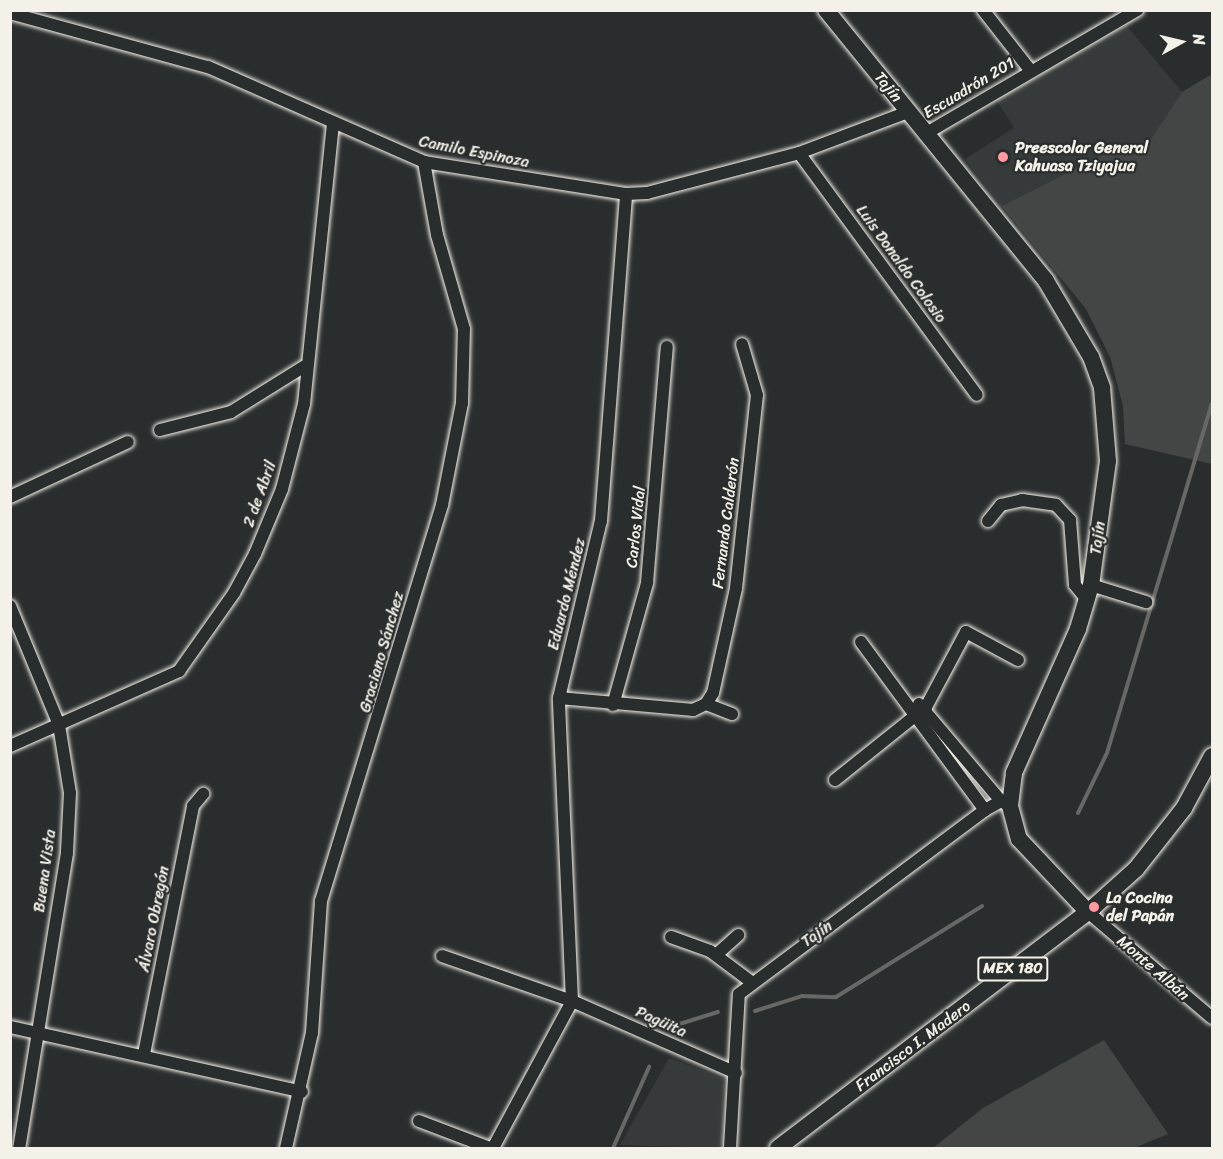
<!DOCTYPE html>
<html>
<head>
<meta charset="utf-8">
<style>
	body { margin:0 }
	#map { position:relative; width:1223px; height:1159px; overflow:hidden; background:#2a2d2e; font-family:Sriracha,sans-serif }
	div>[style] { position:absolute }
	.built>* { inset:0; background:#373a3a }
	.green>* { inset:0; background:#444645 }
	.stream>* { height:4px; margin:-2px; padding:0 2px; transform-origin:2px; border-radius:2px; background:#676866 }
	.roads { filter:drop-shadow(0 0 2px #f4f1e8) drop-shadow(0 0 2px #f4f1e8) }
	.minor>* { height:12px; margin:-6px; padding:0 6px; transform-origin:6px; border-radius:6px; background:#2a2d2e }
	.major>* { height:16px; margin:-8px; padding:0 8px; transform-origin:8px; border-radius:8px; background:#2a2d2e }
	.dots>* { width:16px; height:16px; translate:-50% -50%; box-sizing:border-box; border:3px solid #2a2d2e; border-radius:50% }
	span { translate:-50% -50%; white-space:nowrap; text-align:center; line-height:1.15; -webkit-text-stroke:4.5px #2a2d2e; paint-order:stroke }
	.shield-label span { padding:2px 4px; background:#2a2d2e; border:2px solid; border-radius:4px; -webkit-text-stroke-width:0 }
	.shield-label { font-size:15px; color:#f4f1e8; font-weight:700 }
	.street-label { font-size:16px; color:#f4f1e8 }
	.poi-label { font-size:16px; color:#f4f1e8; font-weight:700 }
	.left { translate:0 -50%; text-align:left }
	.frame { position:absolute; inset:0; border:12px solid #f4f1e8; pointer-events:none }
	.north { position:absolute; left:1151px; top:12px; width:60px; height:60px; -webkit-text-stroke:4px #2a2d2e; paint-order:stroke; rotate:82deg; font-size:16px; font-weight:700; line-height:24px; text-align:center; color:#f4f1e8 }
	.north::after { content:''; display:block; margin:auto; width:21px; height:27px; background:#f4f1e8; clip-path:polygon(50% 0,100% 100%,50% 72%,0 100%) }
</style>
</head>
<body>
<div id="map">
	<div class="built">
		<i style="clip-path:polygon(1126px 25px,1182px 92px,1143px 151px,1114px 149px,1002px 206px,965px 159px,1014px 128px,996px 99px)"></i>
		<i style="clip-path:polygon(669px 1058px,724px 1079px,722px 1148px,620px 1145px)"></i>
	</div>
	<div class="green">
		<i style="clip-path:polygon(1212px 74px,1212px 464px,1125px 444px,1123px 406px,1110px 357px,1086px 309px,1002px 206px,1114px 149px,1143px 151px,1182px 92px)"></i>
		<i style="clip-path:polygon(1104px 1040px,1168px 1134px,1134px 1148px,933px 1148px,983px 1108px)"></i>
	</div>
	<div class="stream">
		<i style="left:1078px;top:813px;width:67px;rotate:-64.2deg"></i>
		<i style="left:1107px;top:753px;width:364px;rotate:-73.3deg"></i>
		<i style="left:755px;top:1011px;width:49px;rotate:-17.7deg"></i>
		<i style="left:802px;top:996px;width:34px;rotate:2deg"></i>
		<i style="left:836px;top:997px;width:172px;rotate:-31.9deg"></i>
		<i style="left:673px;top:1026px;width:47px;rotate:-17.3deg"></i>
		<i style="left:613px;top:1148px;width:89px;rotate:-66deg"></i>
	</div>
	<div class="roads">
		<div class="minor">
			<i style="left:983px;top:10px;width:76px;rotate:51.9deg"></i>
			<i style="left:10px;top:13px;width:205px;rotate:15.3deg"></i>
			<i style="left:208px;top:67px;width:236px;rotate:23.7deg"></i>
			<i style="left:424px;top:162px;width:205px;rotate:9deg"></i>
			<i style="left:626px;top:194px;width:21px;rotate:-3deg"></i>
			<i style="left:647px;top:193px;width:157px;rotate:-14.7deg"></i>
			<i style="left:799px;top:153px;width:116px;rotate:-20.6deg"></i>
			<i style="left:925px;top:134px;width:246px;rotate:-30.3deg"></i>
			<i style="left:799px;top:153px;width:300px;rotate:53.7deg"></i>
			<i style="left:160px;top:430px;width:73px;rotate:-14.2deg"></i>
			<i style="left:231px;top:412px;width:87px;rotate:-31.9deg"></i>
			<i style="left:10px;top:497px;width:130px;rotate:-25deg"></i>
			<i style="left:988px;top:521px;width:21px;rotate:-51deg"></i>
			<i style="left:1001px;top:505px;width:22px;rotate:-13deg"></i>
			<i style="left:1022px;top:500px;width:34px;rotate:8deg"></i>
			<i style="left:1056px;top:505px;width:21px;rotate:47deg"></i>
			<i style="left:1070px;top:520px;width:65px;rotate:85.6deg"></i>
			<i style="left:1075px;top:585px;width:19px;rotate:51deg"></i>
			<i style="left:1091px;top:585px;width:58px;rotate:17.2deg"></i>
			<i style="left:10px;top:606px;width:129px;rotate:67.6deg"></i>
			<i style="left:59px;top:725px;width:69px;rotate:80.8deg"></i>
			<i style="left:70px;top:793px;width:60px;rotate:92.9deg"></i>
			<i style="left:67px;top:853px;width:299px;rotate:99.2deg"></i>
			<i style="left:861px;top:642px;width:209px;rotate:53.6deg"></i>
			<i style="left:559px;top:698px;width:135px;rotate:5.1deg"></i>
			<i style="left:693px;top:710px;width:14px;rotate:-25deg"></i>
			<i style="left:706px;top:704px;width:13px;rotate:-58deg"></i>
			<i style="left:713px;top:693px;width:107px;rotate:-77.6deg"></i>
			<i style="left:736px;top:588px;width:194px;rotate:-83.8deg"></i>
			<i style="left:757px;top:395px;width:53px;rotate:-106.4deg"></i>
			<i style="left:706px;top:704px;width:28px;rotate:21deg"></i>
			<i style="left:919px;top:704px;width:127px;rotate:49.8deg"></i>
			<i style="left:613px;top:705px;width:127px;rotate:-74.4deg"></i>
			<i style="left:647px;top:583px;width:237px;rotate:-85.2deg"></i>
			<i style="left:10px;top:746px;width:185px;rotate:-23.9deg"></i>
			<i style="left:179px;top:671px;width:95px;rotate:-54.8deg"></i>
			<i style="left:234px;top:593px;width:44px;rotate:-61.7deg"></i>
			<i style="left:255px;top:554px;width:70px;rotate:-67.4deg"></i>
			<i style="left:282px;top:489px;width:88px;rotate:-75.5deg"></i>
			<i style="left:304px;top:404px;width:282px;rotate:-84.1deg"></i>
			<i style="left:835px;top:780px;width:117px;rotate:-38.7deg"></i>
			<i style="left:926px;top:707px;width:85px;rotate:-61.9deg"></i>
			<i style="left:966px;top:632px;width:59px;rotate:28.3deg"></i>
			<i style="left:1088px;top:912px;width:163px;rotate:40.5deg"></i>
			<i style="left:671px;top:937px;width:41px;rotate:19.7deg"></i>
			<i style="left:710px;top:951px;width:50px;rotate:36.9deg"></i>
			<i style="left:716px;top:955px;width:30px;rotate:-42deg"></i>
			<i style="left:442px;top:956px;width:138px;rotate:19.1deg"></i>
			<i style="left:572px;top:1001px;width:179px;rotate:23.7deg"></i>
			<i style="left:10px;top:1027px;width:299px;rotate:12.5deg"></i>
			<i style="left:144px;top:1054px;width:253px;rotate:-78.8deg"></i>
			<i style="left:193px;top:806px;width:16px;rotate:-50deg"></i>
			<i style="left:419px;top:1121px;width:76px;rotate:20.8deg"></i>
			<i style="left:286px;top:1148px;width:118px;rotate:-77.3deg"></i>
			<i style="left:312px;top:1033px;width:132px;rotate:-86.1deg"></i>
			<i style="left:321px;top:901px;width:414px;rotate:-73deg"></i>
			<i style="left:442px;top:505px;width:104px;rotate:-78.9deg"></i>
			<i style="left:462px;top:403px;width:74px;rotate:-88.5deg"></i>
			<i style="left:464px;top:329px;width:98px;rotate:-106deg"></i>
			<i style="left:437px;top:235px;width:74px;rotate:-100.1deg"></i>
			<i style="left:493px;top:1148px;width:167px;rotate:-61.7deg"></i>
			<i style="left:572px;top:1001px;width:303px;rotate:-92.5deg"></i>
			<i style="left:559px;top:698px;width:182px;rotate:-76.7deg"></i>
			<i style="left:601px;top:521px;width:328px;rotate:-85.6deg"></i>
			<i style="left:730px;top:1148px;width:154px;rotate:-86.7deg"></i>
			<i style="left:739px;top:994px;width:307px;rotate:-36.8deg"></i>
			<i style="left:985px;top:810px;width:18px;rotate:-29deg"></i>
			<i style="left:1001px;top:801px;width:10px;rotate:29deg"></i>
		</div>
		<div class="major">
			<i style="left:826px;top:10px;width:349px;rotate:50.9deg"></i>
			<i style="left:1046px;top:281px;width:88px;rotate:59.4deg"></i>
			<i style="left:1091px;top:357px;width:33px;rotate:70deg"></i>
			<i style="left:1102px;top:388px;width:73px;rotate:85.3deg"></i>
			<i style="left:1108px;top:461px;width:125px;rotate:97.8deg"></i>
			<i style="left:1091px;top:585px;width:46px;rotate:106.5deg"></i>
			<i style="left:1078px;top:629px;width:158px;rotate:114deg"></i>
			<i style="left:1014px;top:773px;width:33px;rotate:97deg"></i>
			<i style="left:1010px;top:806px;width:34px;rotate:75deg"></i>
			<i style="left:1019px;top:839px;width:100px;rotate:46.6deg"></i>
			<i style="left:778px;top:1148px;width:390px;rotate:-37.3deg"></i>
			<i style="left:1088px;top:912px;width:64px;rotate:-41.9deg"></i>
			<i style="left:1136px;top:869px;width:78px;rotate:-51.8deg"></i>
			<i style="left:1184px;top:808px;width:59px;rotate:-61.7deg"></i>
		</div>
	</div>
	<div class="dots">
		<i style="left:1003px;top:157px;background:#ff9aa2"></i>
		<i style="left:1094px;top:907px;background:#ff9aa2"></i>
	</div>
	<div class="shield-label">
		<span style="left:1013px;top:969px">MEX 180</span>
	</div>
	<div class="street-label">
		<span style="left:888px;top:87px;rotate:51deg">Tajín</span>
		<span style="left:969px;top:88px;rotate:-31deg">Escuadrón 201</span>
		<span style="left:474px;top:152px;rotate:11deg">Camilo Espinoza</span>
		<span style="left:901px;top:264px;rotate:54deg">Luis Donaldo Colosio</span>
		<span style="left:260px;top:494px;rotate:-70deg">2 de Abril</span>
		<span style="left:726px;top:523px;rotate:-83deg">Fernando Calderón</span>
		<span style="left:636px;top:527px;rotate:-84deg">Carlos Vidal</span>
		<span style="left:1098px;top:538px;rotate:-82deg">Tajín</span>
		<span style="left:567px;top:594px;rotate:-76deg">Eduardo Méndez</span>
		<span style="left:382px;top:652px;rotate:-74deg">Graciano Sánchez</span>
		<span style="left:45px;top:871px;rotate:-82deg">Buena Vista</span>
		<span style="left:154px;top:919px;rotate:-79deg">Álvaro Obregón</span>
		<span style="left:817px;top:934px;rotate:-35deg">Tajín</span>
		<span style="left:1153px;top:968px;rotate:41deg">Monte Albán</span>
		<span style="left:661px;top:1022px;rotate:24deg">Pagüita</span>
		<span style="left:913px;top:1046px;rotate:-37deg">Francisco I. Madero</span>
	</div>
	<div class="poi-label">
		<span class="left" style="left:1015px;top:157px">Preescolar General<br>Kahuasa Tziyajua</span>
		<span class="left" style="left:1106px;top:907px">La Cocina<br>del Papán</span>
	</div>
	<div class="frame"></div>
	<div class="north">N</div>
</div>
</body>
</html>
